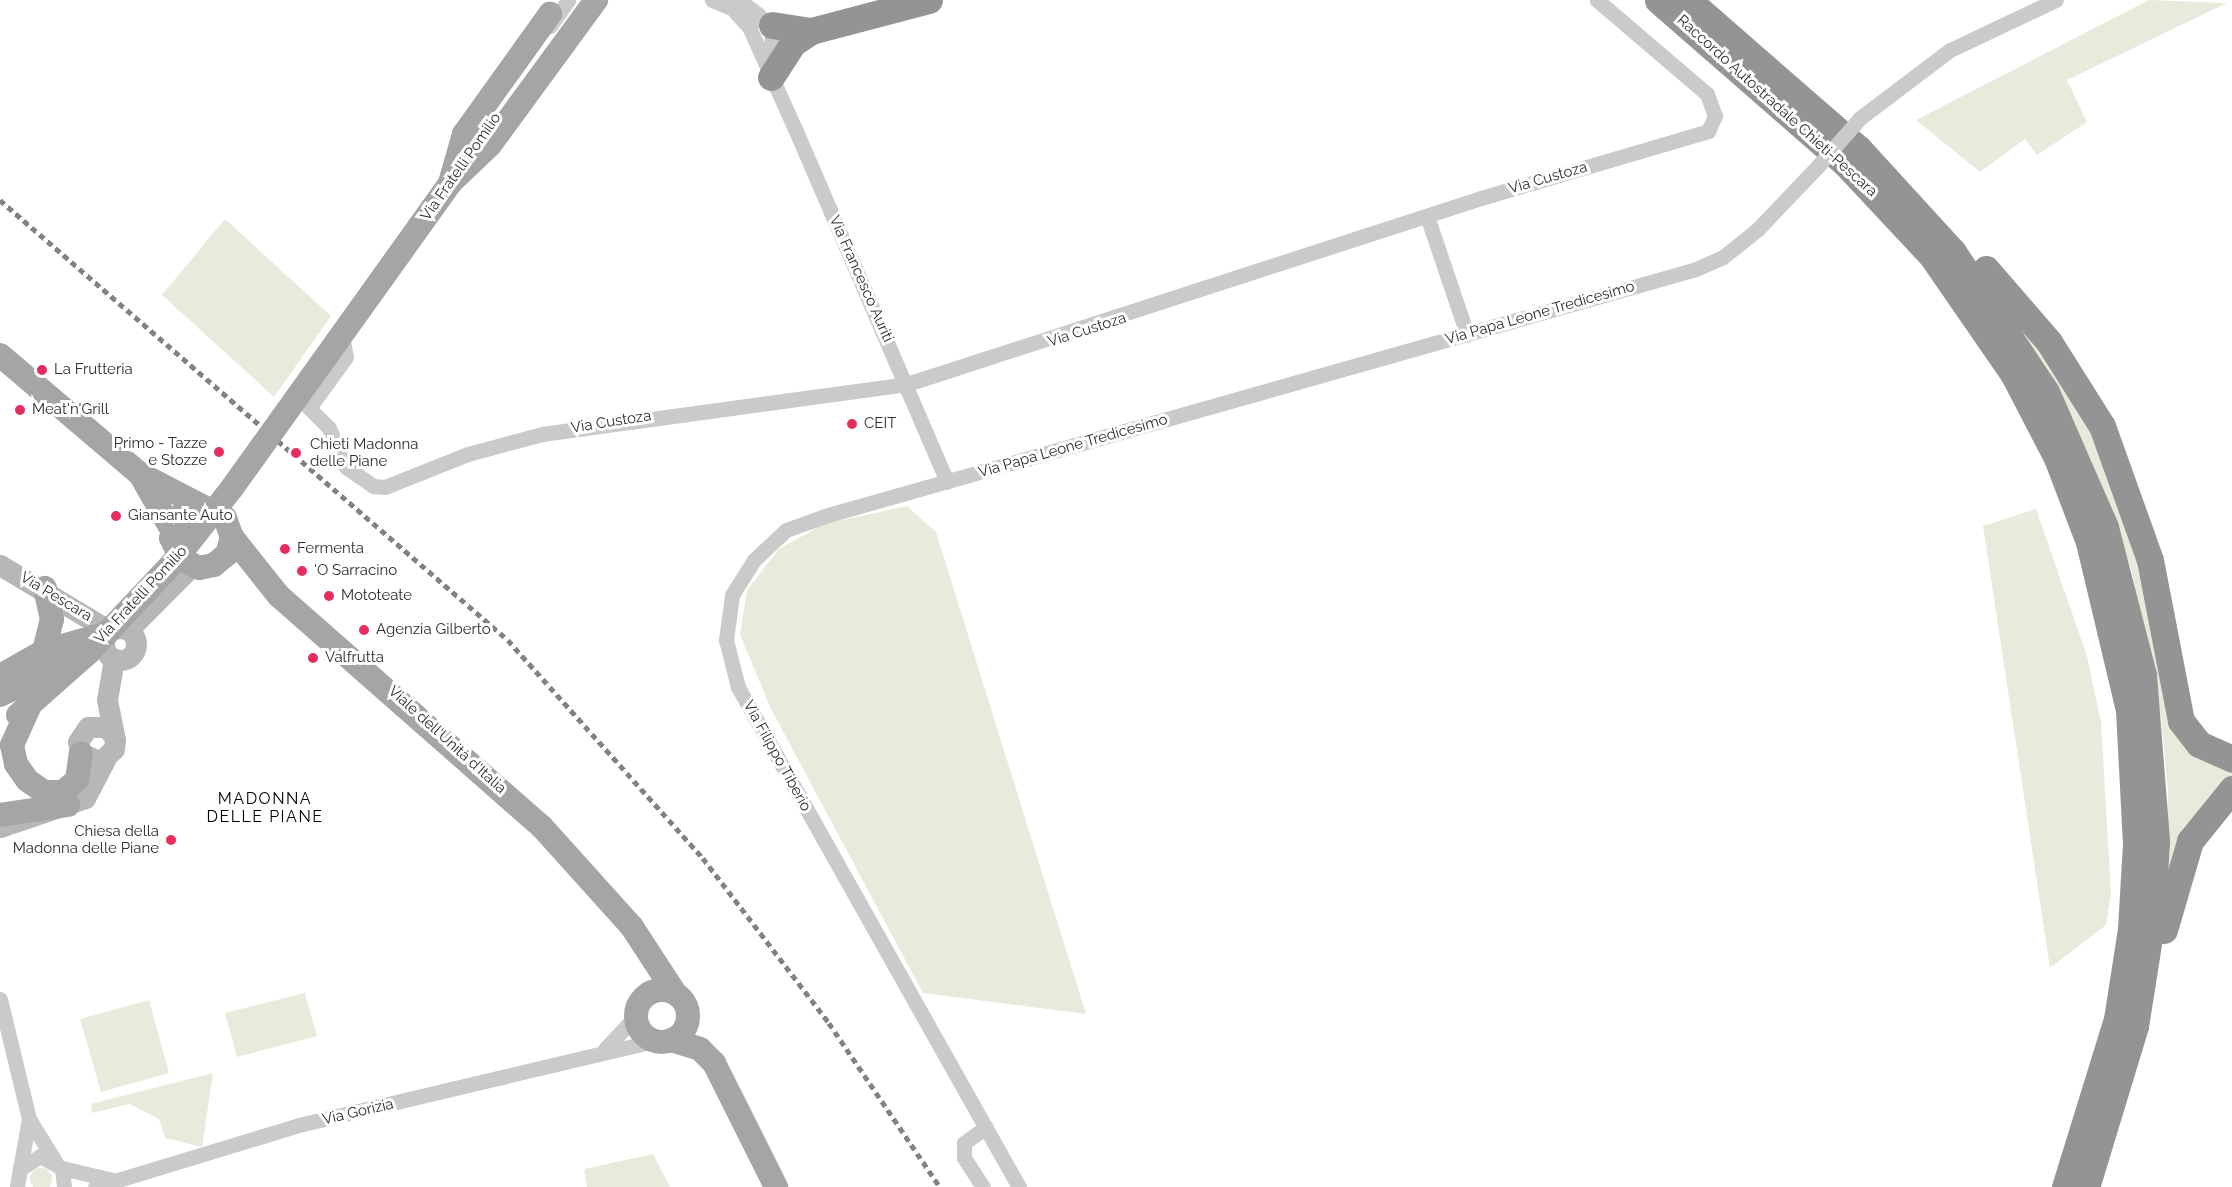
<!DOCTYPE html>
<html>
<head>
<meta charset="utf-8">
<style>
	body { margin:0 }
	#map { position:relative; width:2232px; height:1187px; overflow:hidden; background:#fff; font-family:Raleway,sans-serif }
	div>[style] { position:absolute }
	.green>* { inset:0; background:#e7ebdb }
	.round { border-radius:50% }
	.street>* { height:15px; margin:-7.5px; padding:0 7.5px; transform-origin:7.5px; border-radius:7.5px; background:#cacaca }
	.secondary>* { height:21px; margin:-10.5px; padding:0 10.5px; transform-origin:10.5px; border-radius:10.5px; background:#b7b7b7 }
	.secondary>.ring { margin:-10.5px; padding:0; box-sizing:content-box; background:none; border:21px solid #b7b7b7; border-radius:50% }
	.primary>* { height:24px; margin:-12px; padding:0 12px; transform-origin:12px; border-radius:12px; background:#a5a5a5 }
	.primary>.ring { margin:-12px; padding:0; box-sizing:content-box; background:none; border:24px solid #a5a5a5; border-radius:50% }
	.highway>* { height:27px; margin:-13.5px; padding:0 13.5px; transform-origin:13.5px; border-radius:13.5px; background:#949494 }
	.rail>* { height:4.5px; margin-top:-2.25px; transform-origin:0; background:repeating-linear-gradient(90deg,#828282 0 6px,transparent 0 10.5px) }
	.street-bridge>* { height:15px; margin:-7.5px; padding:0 7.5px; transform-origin:7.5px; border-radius:7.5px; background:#cacaca }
	.primary-bridge>* { height:24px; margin:-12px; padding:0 12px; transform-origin:12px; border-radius:12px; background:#a5a5a5 }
	.dots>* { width:16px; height:16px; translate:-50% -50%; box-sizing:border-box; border:3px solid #fff; border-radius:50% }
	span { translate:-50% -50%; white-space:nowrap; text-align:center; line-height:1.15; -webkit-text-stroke:6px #fff; paint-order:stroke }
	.street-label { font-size:15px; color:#2d2d2d }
	.poi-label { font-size:15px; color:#2d2d2d }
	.left { translate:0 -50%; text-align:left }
	.right { translate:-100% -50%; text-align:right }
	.neighbourhood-label { font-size:16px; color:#000; letter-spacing:1.5px }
</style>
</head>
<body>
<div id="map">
	<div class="green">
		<i style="clip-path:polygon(2149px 0,2227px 3px,2067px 80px,2087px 122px,2037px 155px,2025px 139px,1980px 172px,1916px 120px)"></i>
		<i style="clip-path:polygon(225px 219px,331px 316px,274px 397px,162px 295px)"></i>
		<i style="clip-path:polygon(2012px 309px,2115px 463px,2171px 698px,2232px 764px,2232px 783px,2166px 878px,2168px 791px,2161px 717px,2131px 568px,2090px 457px)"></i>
		<i style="clip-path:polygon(907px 506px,936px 532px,1086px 1014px,923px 993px,771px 709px,740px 635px,747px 590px,779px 549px,824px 524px)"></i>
		<i style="clip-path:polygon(2036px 509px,2087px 656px,2101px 722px,2111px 893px,2106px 925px,2050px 968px,1983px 526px)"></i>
		<i style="clip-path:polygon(305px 993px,317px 1036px,237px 1057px,225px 1013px)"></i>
		<i style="clip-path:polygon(149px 1000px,169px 1073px,101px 1092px,80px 1019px)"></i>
		<i style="clip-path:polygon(213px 1073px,202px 1147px,165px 1138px,159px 1119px,129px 1104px,92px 1113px,91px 1104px)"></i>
		<i style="clip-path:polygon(653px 1154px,670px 1187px,587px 1187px,584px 1169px)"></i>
		<i class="round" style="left:30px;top:1168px;width:22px;height:22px"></i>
	</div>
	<div class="street">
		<i style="left:712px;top:0;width:65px;rotate:22.6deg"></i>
		<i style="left:739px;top:0;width:26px;rotate:37deg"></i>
		<i style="left:736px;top:13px;width:19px;rotate:47deg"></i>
		<i style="left:749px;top:27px;width:114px;rotate:65.7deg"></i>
		<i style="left:796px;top:131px;width:382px;rotate:66.7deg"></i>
		<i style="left:550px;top:26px;width:32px;rotate:-55deg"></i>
		<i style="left:771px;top:70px;width:45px;rotate:-88.7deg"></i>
		<i style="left:1860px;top:118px;width:113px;rotate:-37.1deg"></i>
		<i style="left:1950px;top:50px;width:117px;rotate:-25.3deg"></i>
		<i style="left:1427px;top:216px;width:125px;rotate:71.3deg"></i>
		<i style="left:341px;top:331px;width:26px;rotate:79deg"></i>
		<i style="left:346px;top:357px;width:63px;rotate:126deg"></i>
		<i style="left:309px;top:408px;width:28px;rotate:45deg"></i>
		<i style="left:329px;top:428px;width:43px;rotate:66.4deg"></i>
		<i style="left:346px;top:467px;width:33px;rotate:35deg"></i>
		<i style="left:373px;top:486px;width:12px;rotate:5deg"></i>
		<i style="left:385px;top:487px;width:89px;rotate:-21.7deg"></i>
		<i style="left:468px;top:454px;width:77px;rotate:-15.1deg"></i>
		<i style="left:542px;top:434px;width:368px;rotate:-7.8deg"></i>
		<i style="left:907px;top:384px;width:603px;rotate:-17.95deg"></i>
		<i style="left:1481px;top:198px;width:237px;rotate:-16.4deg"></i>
		<i style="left:1708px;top:131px;width:17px;rotate:-65deg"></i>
		<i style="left:1715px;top:116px;width:23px;rotate:-110deg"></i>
		<i style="left:1707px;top:94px;width:145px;rotate:-139.5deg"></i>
		<i style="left:0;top:999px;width:123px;rotate:76.4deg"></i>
		<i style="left:29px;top:1119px;width:49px;rotate:58.2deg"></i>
		<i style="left:605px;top:1049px;width:45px;rotate:-46.8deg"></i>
		<i style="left:62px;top:1168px;width:51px;rotate:13.5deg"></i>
		<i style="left:20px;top:1169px;width:51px;rotate:-79.8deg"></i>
		<i style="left:17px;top:1187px;width:18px;rotate:-81deg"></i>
		<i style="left:20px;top:1169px;width:24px;rotate:-33deg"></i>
		<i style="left:40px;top:1156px;width:25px;rotate:29deg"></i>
		<i style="left:62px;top:1168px;width:19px;rotate:84deg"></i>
		<i style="left:95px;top:1187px;width:217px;rotate:-16.9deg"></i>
		<i style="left:303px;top:1124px;width:362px;rotate:-13.3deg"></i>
		<i style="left:983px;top:1187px;width:35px;rotate:-123deg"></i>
		<i style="left:964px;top:1158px;width:15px;rotate:-90deg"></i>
		<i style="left:964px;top:1143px;width:27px;rotate:-36deg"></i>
		<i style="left:1019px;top:1187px;width:574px;rotate:-119.34deg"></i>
		<i style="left:738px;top:687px;width:49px;rotate:-104.3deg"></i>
		<i style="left:726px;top:640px;width:45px;rotate:-82.4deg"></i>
		<i style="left:732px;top:595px;width:41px;rotate:-57.8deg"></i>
		<i style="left:754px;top:560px;width:44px;rotate:-43.2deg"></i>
		<i style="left:786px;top:530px;width:45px;rotate:-19.7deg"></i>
		<i style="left:828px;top:515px;width:902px;rotate:-15.82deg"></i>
		<i style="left:1696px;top:269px;width:30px;rotate:-24deg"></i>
		<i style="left:1723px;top:257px;width:43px;rotate:-38.5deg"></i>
		<i style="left:1757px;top:230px;width:87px;rotate:-46.4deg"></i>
	</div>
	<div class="secondary">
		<i style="left:0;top:565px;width:128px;rotate:31deg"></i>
		<i class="ring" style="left:104px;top:628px;width:11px;height:11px"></i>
		<i style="left:128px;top:630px;width:91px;rotate:-45deg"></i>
		<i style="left:114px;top:736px;width:12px;rotate:-132deg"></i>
		<i style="left:106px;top:727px;width:18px;rotate:180deg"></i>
		<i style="left:88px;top:727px;width:18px;rotate:124deg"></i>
		<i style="left:78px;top:742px;width:11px;rotate:75deg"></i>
		<i style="left:81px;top:753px;width:21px;rotate:25deg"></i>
		<i style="left:100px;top:762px;width:19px;rotate:-43deg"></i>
		<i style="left:114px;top:749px;width:9px;rotate:-84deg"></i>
		<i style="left:115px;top:740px;width:41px;rotate:-101.3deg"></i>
		<i style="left:107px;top:700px;width:42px;rotate:-80.3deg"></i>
		<i style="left:0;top:827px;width:90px;rotate:-18.8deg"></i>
		<i style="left:85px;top:798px;width:43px;rotate:-62.2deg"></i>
	</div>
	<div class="primary">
		<i style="left:450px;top:183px;width:55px;rotate:-43.5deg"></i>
		<i style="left:490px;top:145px;width:180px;rotate:-53.8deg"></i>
		<i style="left:0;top:355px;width:184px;rotate:40.4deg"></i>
		<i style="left:140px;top:474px;width:64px;rotate:60.3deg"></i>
		<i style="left:140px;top:474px;width:96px;rotate:27.4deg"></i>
		<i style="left:225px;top:518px;width:20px;rotate:70deg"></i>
		<i style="left:232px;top:537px;width:18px;rotate:106deg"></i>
		<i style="left:227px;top:554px;width:17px;rotate:140deg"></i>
		<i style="left:214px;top:565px;width:15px;rotate:169deg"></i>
		<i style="left:199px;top:568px;width:20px;rotate:-153deg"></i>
		<i style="left:181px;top:559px;width:23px;rotate:-115deg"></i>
		<i style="left:171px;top:538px;width:26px;rotate:-65deg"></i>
		<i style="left:182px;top:514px;width:19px;rotate:-21deg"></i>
		<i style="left:232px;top:537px;width:75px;rotate:51.5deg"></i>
		<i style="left:279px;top:596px;width:350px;rotate:41.3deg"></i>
		<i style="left:542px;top:827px;width:135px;rotate:48deg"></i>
		<i style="left:632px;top:927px;width:79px;rotate:56.9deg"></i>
		<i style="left:44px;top:651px;width:33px;rotate:-76deg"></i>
		<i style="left:52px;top:619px;width:32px;rotate:-103deg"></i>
		<i style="left:0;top:676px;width:51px;rotate:-29.6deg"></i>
		<i style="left:44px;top:651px;width:63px;rotate:-15.6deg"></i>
		<i style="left:0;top:695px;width:71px;rotate:-25.8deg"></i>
		<i style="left:30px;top:705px;width:44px;rotate:114.2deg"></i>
		<i style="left:12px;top:745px;width:19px;rotate:78deg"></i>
		<i style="left:16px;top:764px;width:19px;rotate:55deg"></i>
		<i style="left:27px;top:780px;width:21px;rotate:35deg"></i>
		<i style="left:44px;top:792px;width:19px"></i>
		<i style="left:63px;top:792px;width:18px;rotate:-41deg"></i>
		<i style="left:77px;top:780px;width:27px;rotate:-82deg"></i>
		<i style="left:18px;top:715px;width:94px;rotate:-41.5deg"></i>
		<i style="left:0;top:815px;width:69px;rotate:-8.4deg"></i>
		<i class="ring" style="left:636px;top:990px;width:28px;height:28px"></i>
		<i style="left:671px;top:1040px;width:30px;rotate:17deg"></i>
		<i style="left:700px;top:1049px;width:20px;rotate:45deg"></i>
		<i style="left:714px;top:1063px;width:139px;rotate:63.4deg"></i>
	</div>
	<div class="highway">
		<i style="left:1658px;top:0;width:248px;rotate:41.1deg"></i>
		<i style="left:1845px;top:163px;width:127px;rotate:46.9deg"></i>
		<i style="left:1932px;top:256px;width:145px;rotate:55.4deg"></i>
		<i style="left:2014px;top:375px;width:93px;rotate:62.6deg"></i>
		<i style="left:2057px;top:458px;width:90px;rotate:69.1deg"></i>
		<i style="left:2089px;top:542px;width:173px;rotate:76.6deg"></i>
		<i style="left:2129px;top:710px;width:134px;rotate:87deg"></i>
		<i style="left:2136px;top:844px;width:85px;rotate:93.4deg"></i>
		<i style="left:2131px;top:929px;width:91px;rotate:98.8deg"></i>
		<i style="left:2117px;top:1019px;width:176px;rotate:107.2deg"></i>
		<i style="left:1688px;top:0;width:227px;rotate:41.1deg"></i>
		<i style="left:1859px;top:149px;width:139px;rotate:47.6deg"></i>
		<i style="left:1953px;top:252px;width:168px;rotate:56.4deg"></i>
		<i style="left:2046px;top:392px;width:147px;rotate:66.4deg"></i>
		<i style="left:2105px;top:527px;width:153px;rotate:75.6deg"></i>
		<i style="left:2143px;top:675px;width:168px;rotate:85.5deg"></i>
		<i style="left:2156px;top:842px;width:83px;rotate:93.4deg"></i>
		<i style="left:2151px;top:925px;width:102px;rotate:99deg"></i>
		<i style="left:2135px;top:1026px;width:168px;rotate:106.9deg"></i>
		<i style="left:772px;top:25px;width:39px;rotate:9deg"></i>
		<i style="left:811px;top:31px;width:122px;rotate:-14.7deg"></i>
		<i style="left:771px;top:77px;width:40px;rotate:-57.1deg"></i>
		<i style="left:793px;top:43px;width:22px;rotate:-34deg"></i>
		<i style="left:1986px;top:269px;width:96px;rotate:49.2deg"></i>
		<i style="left:2049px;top:342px;width:99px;rotate:57.8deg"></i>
		<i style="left:2102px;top:426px;width:142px;rotate:70.3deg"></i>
		<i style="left:2150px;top:560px;width:164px;rotate:79.1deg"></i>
		<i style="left:2181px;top:721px;width:29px;rotate:52deg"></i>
		<i style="left:2199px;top:744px;width:36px;rotate:24deg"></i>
		<i style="left:2164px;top:930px;width:93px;rotate:-73.7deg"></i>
		<i style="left:2190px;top:841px;width:67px;rotate:-51.1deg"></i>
	</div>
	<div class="rail">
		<i style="left:0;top:200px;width:672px;rotate:40.9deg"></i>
		<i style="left:508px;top:640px;width:292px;rotate:48.2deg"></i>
		<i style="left:703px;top:858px;width:208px;rotate:52.6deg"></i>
		<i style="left:829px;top:1023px;width:198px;rotate:55.9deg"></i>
	</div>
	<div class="street-bridge">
		<i style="left:1817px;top:167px;width:65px;rotate:-48.7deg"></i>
	</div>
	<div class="primary-bridge">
		<i style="left:88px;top:653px;width:122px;rotate:-46.7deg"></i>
		<i style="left:172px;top:564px;width:97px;rotate:-51.7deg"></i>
		<i style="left:232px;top:488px;width:375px;rotate:-54.4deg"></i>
		<i style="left:450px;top:183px;width:51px;rotate:-74.1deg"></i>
		<i style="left:464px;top:134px;width:148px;rotate:-54.4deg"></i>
	</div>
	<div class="dots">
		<i style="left:42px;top:370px;background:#e72d5f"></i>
		<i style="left:20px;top:410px;background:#e72d5f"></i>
		<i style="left:852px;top:424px;background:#e72d5f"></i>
		<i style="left:219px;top:452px;background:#e72d5f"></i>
		<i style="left:296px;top:453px;background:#e72d5f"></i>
		<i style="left:116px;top:516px;background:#e72d5f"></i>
		<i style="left:285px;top:549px;background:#e72d5f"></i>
		<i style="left:302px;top:571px;background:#e72d5f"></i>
		<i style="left:329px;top:596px;background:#e72d5f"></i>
		<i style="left:364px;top:630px;background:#e72d5f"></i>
		<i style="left:313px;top:658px;background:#e72d5f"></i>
		<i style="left:171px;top:840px;background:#e72d5f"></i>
	</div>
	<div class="street-label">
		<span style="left:1777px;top:106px;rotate:42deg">Raccordo Autostradale Chieti-Pescara</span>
		<span style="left:461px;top:167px;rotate:-55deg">Via Fratelli Pomilio</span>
		<span style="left:1548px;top:178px;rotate:-16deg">Via Custoza</span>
		<span style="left:861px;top:279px;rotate:66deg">Via Francesco Auriti</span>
		<span style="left:1540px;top:313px;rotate:-16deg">Via Papa Leone Tredicesimo</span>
		<span style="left:1087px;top:330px;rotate:-18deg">Via Custoza</span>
		<span style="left:611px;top:422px;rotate:-9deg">Via Custoza</span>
		<span style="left:1073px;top:446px;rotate:-16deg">Via Papa Leone Tredicesimo</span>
		<span style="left:141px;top:595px;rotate:-47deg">Via Fratelli Pomilio</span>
		<span style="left:56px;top:597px;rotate:31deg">Via Pescara</span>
		<span style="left:447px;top:740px;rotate:42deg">Viale dell'Unità d'Italia</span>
		<span style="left:777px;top:756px;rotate:61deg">Via Filippo Tiberio</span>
		<span style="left:358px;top:1112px;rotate:-13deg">Via Gorizia</span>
	</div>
	<div class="poi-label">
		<span class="left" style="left:54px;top:370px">La Frutteria</span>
		<span class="left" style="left:32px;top:410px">Meat'n'Grill</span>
		<span class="left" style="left:864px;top:424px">CEIT</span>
		<span class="right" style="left:207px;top:452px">Primo - Tazze<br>e Stozze</span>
		<span class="left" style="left:310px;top:453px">Chieti Madonna<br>delle Piane</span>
		<span class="left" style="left:128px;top:516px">Giansante Auto</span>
		<span class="left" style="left:297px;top:549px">Fermenta</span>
		<span class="left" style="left:314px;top:571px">'O Sarracino</span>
		<span class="left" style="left:341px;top:596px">Mototeate</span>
		<span class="left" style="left:376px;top:630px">Agenzia Gilberto</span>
		<span class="left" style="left:325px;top:658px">Valfrutta</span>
		<span class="right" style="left:159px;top:840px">Chiesa della<br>Madonna delle Piane</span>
	</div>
	<div class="neighbourhood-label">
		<span style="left:265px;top:808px">MADONNA<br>DELLE PIANE</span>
	</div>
</div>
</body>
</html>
